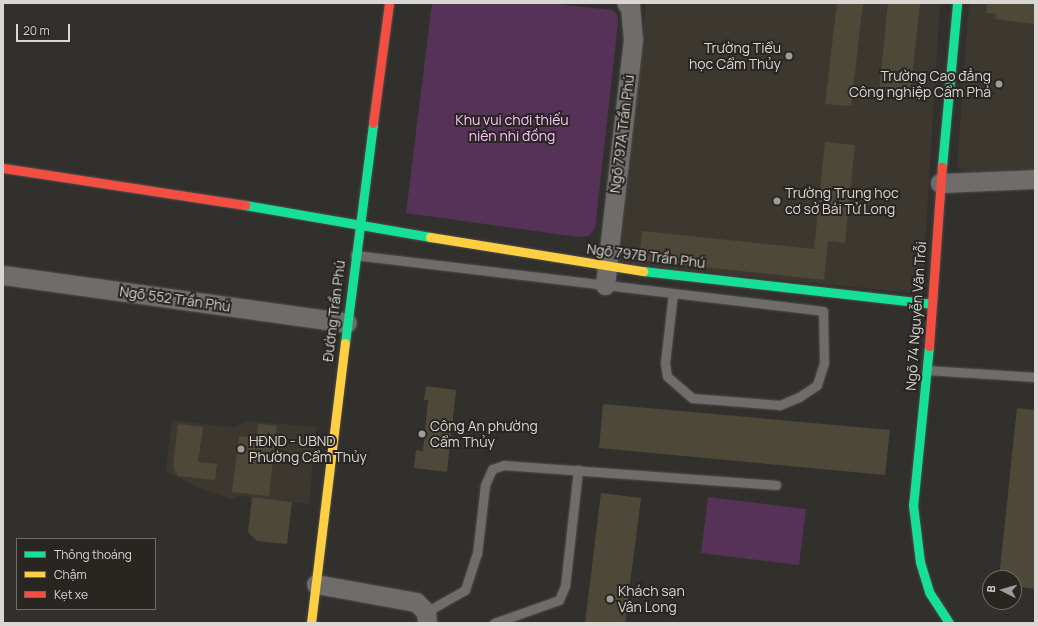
<!DOCTYPE html>
<html>
<head>
<meta charset="utf-8">
<style>
	body { margin:0 }
	#map { position:relative; width:1038px; height:626px; overflow:hidden; background:#32302d; font-family:Manrope,sans-serif }
	div>[style] { position:absolute }
	.built>* { inset:0; background:#3c382f }
	.green>* { inset:0; background:#563259 }
	.building>* { inset:0; background:#4e4838 }
	.roads { filter:drop-shadow(0 0 1px #4f4e4c) drop-shadow(0 0 1px #4f4e4c) }
	.lane>* { height:9px; margin:-4.5px; padding:0 4.5px; transform-origin:4.5px; border-radius:4.5px; background:#6e6d6c }
	.street>* { height:19px; margin:-9.5px; padding:0 9.5px; transform-origin:9.5px; border-radius:9.5px; background:#6e6d6c }
	.fast>* { height:9px; margin:-4.5px; padding:0 4.5px; transform-origin:4.5px; border-radius:4.5px; background:#16e098 }
	.slow>* { height:9px; margin:-4.5px; padding:0 4.5px; transform-origin:4.5px; border-radius:4.5px; background:#ffcf43 }
	.jam>* { height:9px; margin:-4.5px; padding:0 4.5px; transform-origin:4.5px; border-radius:4.5px; background:#f24e42 }
	.dots>* { width:11px; height:11px; translate:-50% -50%; box-sizing:border-box; border:2px solid #292622; border-radius:50% }
	span { translate:-50% -50%; white-space:nowrap; text-align:center; line-height:1.15; -webkit-text-stroke:4px #292622; paint-order:stroke }
	.poi-label { font-size:14px; color:#d8d7d4 }
	.right { translate:-100% -50%; text-align:right }
	.left { translate:0 -50%; text-align:left }
	.park-label { font-size:14px; color:#fac3ff }
	.street-label { font-size:14px; color:#d8d7d4 }
	.frame { position:absolute; inset:0; border:4px solid #d8d7d4; pointer-events:none }
	.legend { position:absolute; left:16px; top:538px; width:140px; height:72px; box-sizing:border-box; background:#292622; border:1px solid #6f6d69; margin:0; padding:5px 7px; list-style:none; font-size:12px; color:#d8d7d4 }
	.legend li { display:flex; align-items:center; gap:8px; height:20px }
	.legend b { width:20px; border:1px solid #6f6d69 }
	.north { position:absolute; left:982px; top:570px; width:40px; height:40px; box-sizing:border-box; background:#292622; border:1px solid #6f6d69; border-radius:50%; rotate:276deg; font-size:11px; font-weight:700; line-height:16px; text-align:center; color:#d8d7d4 }
	.north::after { content:''; display:block; margin:auto; width:14px; height:18px; background:#9e9d9a; clip-path:polygon(50% 0,100% 100%,50% 72%,0 100%) }
	.scale { position:absolute; left:16px; top:24px; width:54px; height:18px; box-sizing:border-box; border:2px solid #d8d7d4; border-top:0; padding-left:5px; font-size:12px; line-height:14px; white-space:nowrap; color:#d8d7d4; -webkit-text-stroke:3px #292622; paint-order:stroke }
</style>
</head>
<body>
<div id="map">
	<div class="built">
		<i style="clip-path:polygon(646px 3px,940px 3px,922px 294px,619px 263px)"></i>
		<i style="clip-path:polygon(969px 3px,1035px 3px,1035px 169px,965px 172px,957px 166px)"></i>
		<i style="clip-path:polygon(172px 420px,235px 428px,246px 421px,316px 427px,309px 504px,240px 496px,231px 499px,194px 486px,169px 473px,166px 470px)"></i>
	</div>
	<div class="green">
		<i style="clip-path:polygon(432px 3px,548px 3px,612px 10px,617px 15px,618px 23px,595px 228px,589px 236px,578px 237px,406px 213px)"></i>
		<i style="clip-path:polygon(708px 497px,806px 509px,799px 565px,701px 553px)"></i>
	</div>
	<div class="building">
		<i style="clip-path:polygon(837px 3px,863px 3px,851px 106px,825px 104px)"></i>
		<i style="clip-path:polygon(888px 3px,920px 3px,910px 95px,879px 91px)"></i>
		<i style="clip-path:polygon(987px 3px,1035px 3px,1035px 24px,995px 19px,996px 14px,986px 13px)"></i>
		<i style="clip-path:polygon(825px 142px,855px 145px,845px 243px,828px 241px,824px 280px,639px 260px,642px 231px,814px 249px)"></i>
		<i style="clip-path:polygon(426px 386px,456px 390px,447px 472px,414px 468px,416px 450px,423px 451px,428px 400px,424px 400px)"></i>
		<i style="clip-path:polygon(603px 404px,890px 430px,885px 475px,599px 448px)"></i>
		<i style="clip-path:polygon(1017px 408px,1035px 410px,1035px 589px,1014px 586px,1014px 578px,999px 578px)"></i>
		<i style="clip-path:polygon(178px 424px,203px 427px,198px 462px,217px 464px,215px 480px,178px 476px,173px 466px)"></i>
		<i style="clip-path:polygon(258px 424px,277px 426px,269px 496px,232px 492px,239px 436px,256px 438px)"></i>
		<i style="clip-path:polygon(601px 493px,641px 498px,625px 623px,585px 623px)"></i>
		<i style="clip-path:polygon(252px 497px,292px 502px,287px 544px,257px 541px,248px 532px)"></i>
	</div>
	<div class="roads">
		<div class="lane">
			<i style="left:355px;top:255px;width:320px;rotate:6.8deg"></i>
			<i style="left:673px;top:293px;width:151px;rotate:6.8deg"></i>
			<i style="left:823px;top:311px;width:52px;rotate:88.9deg"></i>
			<i style="left:824px;top:363px;width:23px;rotate:108deg"></i>
			<i style="left:817px;top:385px;width:22px;rotate:146deg"></i>
			<i style="left:799px;top:397px;width:21px;rotate:157deg"></i>
			<i style="left:780px;top:405px;width:88px;rotate:-175.5deg"></i>
			<i style="left:692px;top:398px;width:33px;rotate:-139deg"></i>
			<i style="left:667px;top:376px;width:13px;rotate:-99deg"></i>
			<i style="left:665px;top:363px;width:70px;rotate:-83.5deg"></i>
			<i style="left:927px;top:370px;width:108px;rotate:3.7deg"></i>
			<i style="left:426px;top:612px;width:45px;rotate:-29.4deg"></i>
			<i style="left:465px;top:590px;width:38px;rotate:-72deg"></i>
			<i style="left:477px;top:554px;width:69px;rotate:-83.4deg"></i>
			<i style="left:485px;top:485px;width:17px;rotate:-66deg"></i>
			<i style="left:492px;top:469px;width:13px;rotate:-18deg"></i>
			<i style="left:504px;top:465px;width:273px;rotate:4.2deg"></i>
			<i style="left:494px;top:623px;width:69px;rotate:-19.5deg"></i>
			<i style="left:559px;top:600px;width:15px;rotate:-67deg"></i>
			<i style="left:565px;top:586px;width:117px;rotate:-83.6deg"></i>
		</div>
		<div class="street">
			<i style="left:940px;top:183px;width:95px;rotate:-2.4deg"></i>
			<i style="left:3px;top:275px;width:347px;rotate:7.9deg"></i>
			<i style="left:605px;top:285px;width:247px;rotate:-83.5deg"></i>
			<i style="left:633px;top:40px;width:35px;rotate:-95deg"></i>
			<i style="left:630px;top:5px;width:4px;rotate:-153deg"></i>
			<i style="left:316px;top:584px;width:102px;rotate:10.2deg"></i>
			<i style="left:416px;top:602px;width:14px;rotate:45deg"></i>
			<i style="left:426px;top:612px;width:11px;rotate:85deg"></i>
		</div>
		<div class="fast">
			<i style="left:942px;top:166px;width:164px;rotate:-84.7deg"></i>
			<i style="left:245px;top:205px;width:188px;rotate:9.8deg"></i>
			<i style="left:643px;top:271px;width:290px;rotate:6.5deg"></i>
			<i style="left:345px;top:343px;width:222px;rotate:-82.7deg"></i>
			<i style="left:929px;top:346px;width:160px;rotate:95.7deg"></i>
			<i style="left:913px;top:505px;width:57px;rotate:83deg"></i>
			<i style="left:920px;top:562px;width:31px;rotate:73deg"></i>
			<i style="left:929px;top:592px;width:37px;rotate:57deg"></i>
		</div>
		<div class="slow">
			<i style="left:430px;top:237px;width:216px;rotate:9.1deg"></i>
			<i style="left:311px;top:623px;width:282px;rotate:-83.1deg"></i>
		</div>
		<div class="jam">
			<i style="left:373px;top:123px;width:121px;rotate:-82.4deg"></i>
			<i style="left:3px;top:168px;width:245px;rotate:8.7deg"></i>
			<i style="left:929px;top:346px;width:180px;rotate:-85.9deg"></i>
		</div>
	</div>
	<div class="dots">
		<i style="left:789px;top:56px;background:#9e9d9a"></i>
		<i style="left:999px;top:84px;background:#9e9d9a"></i>
		<i style="left:777px;top:201px;background:#9e9d9a"></i>
		<i style="left:422px;top:434px;background:#9e9d9a"></i>
		<i style="left:241px;top:449px;background:#9e9d9a"></i>
		<i style="left:610px;top:599px;background:#9e9d9a"></i>
	</div>
	<div class="poi-label">
		<span class="right" style="left:781px;top:56px">Trường Tiểu<br>học Cẩm Thủy</span>
		<span class="right" style="left:991px;top:84px">Trường Cao đẳng<br>Công nghiệp Cẩm Phả</span>
		<span class="left" style="left:785px;top:201px">Trường Trung học<br>cơ sở Bái Tử Long</span>
		<span class="left" style="left:430px;top:434px">Công An phường<br>Cẩm Thủy</span>
		<span class="left" style="left:249px;top:449px">HĐND - UBND<br>Phường Cẩm Thủy</span>
		<span class="left" style="left:618px;top:599px">Khách sạn<br>Vân Long</span>
	</div>
	<div class="park-label">
		<span style="left:512px;top:128px">Khu vui chơi thiếu<br>niên nhi đồng</span>
	</div>
	<div class="street-label">
		<span style="left:622px;top:134px;rotate:-83deg">Ngõ 797A Trần Phú</span>
		<span style="left:646px;top:256px;rotate:7deg">Ngõ 797B Trần Phú</span>
		<span style="left:175px;top:299px;rotate:8deg">Ngõ 552 Trần Phú</span>
		<span style="left:334px;top:311px;rotate:-83deg">Đường Trần Phú</span>
		<span style="left:916px;top:316px;rotate:-86deg">Ngõ 74 Nguyễn Văn Trỗi</span>
	</div>
	<div class="frame"></div>
	<ul class="legend">
	<li><b style="height:5px;background:#16e098"></b>Thông thoáng</li>
	<li><b style="height:5px;background:#ffcf43"></b>Chậm</li>
	<li><b style="height:5px;background:#f24e42"></b>Kẹt xe</li>
	</ul>
	<div class="north">B</div>
	<div class="scale">20 m</div>
</div>
</body>
</html>
